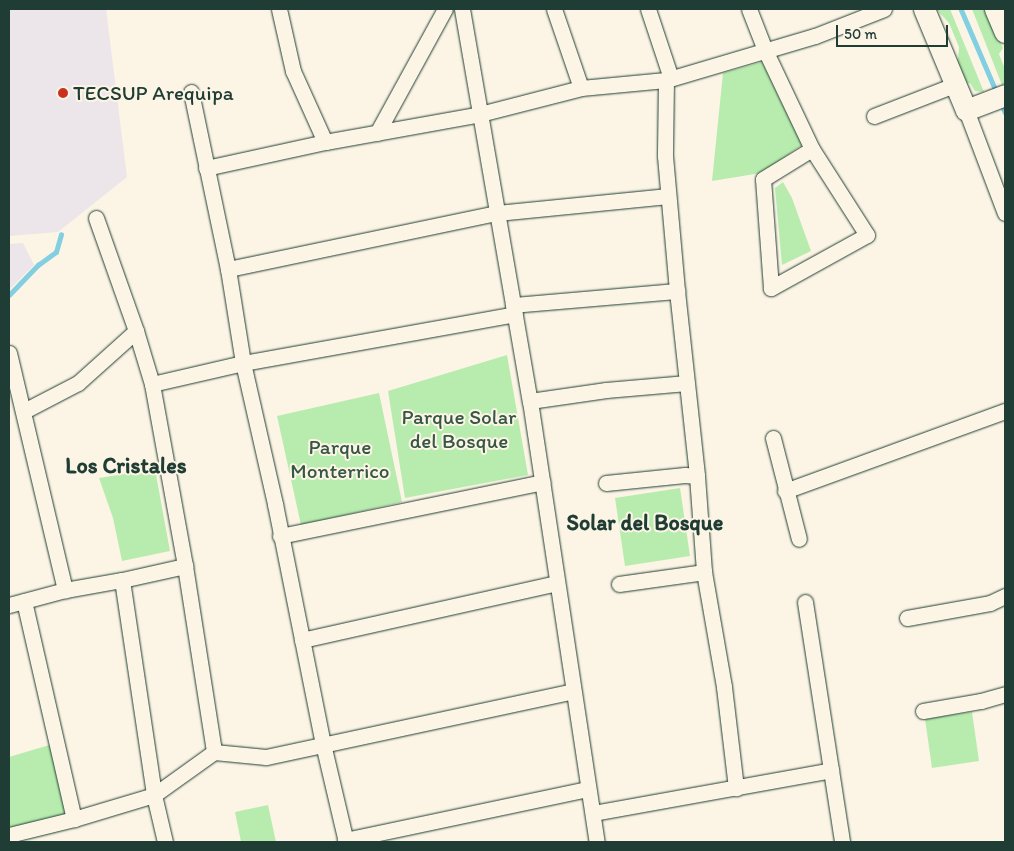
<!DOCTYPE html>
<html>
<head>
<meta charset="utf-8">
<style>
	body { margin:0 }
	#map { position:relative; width:1014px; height:851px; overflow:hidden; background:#fcf5e5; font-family:Itim,sans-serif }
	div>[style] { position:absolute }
	.built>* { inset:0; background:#ece5e9 }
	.green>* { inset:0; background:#b8ecae }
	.stream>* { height:4.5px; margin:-2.25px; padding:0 2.25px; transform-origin:2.25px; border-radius:2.25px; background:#82cfe1 }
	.roads { filter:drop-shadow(0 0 1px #1f3d34) drop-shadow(0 0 1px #1f3d34) }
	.street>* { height:15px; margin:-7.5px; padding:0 7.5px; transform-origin:7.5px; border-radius:7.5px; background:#fcf5e5 }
	.secondary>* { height:21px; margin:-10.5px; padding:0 10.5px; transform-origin:10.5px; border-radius:10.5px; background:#fcf5e5 }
	.dots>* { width:14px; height:14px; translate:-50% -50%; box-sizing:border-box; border:2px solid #fcf5e5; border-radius:50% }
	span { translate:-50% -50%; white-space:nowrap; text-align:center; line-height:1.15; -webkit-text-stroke:4px #fcf5e5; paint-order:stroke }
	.poi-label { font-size:21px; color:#1f3d34 }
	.left { translate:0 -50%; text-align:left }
	.park-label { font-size:21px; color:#365746 }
	.neighbourhood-label { font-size:22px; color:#1f3d34; font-weight:700 }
	.frame { position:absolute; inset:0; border:10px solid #1f3d34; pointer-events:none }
	.scale { position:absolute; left:836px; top:25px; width:112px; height:22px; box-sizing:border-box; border:2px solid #1f3d34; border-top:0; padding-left:6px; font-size:15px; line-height:18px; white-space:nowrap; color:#1f3d34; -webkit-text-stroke:4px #fcf5e5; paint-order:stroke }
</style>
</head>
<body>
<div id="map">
	<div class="built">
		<i style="clip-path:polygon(9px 9px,106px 9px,127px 177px,58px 232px,9px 236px)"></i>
		<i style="clip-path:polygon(23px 243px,34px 265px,9px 290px,9px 244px)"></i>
	</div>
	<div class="green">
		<i style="clip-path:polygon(936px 9px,950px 9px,984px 92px,975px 91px,970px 83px,962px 85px,955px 64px,958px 59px,959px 47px,949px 23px)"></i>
		<i style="clip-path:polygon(972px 9px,985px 9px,1003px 48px,999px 54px,1005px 69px,1005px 84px,1002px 85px)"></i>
		<i style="clip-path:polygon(762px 62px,802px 145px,761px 173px,712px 181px,723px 73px)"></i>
		<i style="clip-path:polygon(783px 182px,792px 198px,811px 251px,782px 265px,775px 188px)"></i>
		<i style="clip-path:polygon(507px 355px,528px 475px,405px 498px,388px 391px)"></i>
		<i style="clip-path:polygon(379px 393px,402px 502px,301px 525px,277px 416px)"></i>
		<i style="clip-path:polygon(155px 469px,170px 551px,122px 561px,113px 518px,99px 478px)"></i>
		<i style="clip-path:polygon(680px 488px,690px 556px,625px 566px,615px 498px)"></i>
		<i style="clip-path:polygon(972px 712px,979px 761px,932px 768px,925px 719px)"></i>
		<i style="clip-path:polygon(56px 743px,71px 821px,9px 838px,9px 757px)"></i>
		<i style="clip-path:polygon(268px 805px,276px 842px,241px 842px,235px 812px)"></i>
	</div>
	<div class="stream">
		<i style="left:961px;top:9px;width:91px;rotate:66.8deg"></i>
		<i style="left:1001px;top:102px;width:11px;rotate:68deg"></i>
		<i style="left:9px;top:295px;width:42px;rotate:-46deg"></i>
		<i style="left:38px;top:265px;width:22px;rotate:-36deg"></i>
		<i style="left:56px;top:252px;width:18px;rotate:-74deg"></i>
	</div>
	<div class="roads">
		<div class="street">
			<i style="left:279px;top:9px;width:64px;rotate:77.3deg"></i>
			<i style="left:293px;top:71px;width:78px;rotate:65.7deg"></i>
			<i style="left:462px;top:9px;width:398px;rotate:80.2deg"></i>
			<i style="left:530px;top:401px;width:446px;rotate:81.4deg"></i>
			<i style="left:554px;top:9px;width:83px;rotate:71.1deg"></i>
			<i style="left:648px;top:9px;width:73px;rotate:71.6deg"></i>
			<i style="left:749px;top:9px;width:44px;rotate:68.7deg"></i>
			<i style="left:765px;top:50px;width:110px;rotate:64.6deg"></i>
			<i style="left:812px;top:149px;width:102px;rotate:57.4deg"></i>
			<i style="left:867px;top:235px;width:110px;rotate:151.1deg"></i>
			<i style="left:771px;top:288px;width:109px;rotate:-94.2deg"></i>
			<i style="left:763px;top:179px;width:57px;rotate:-31.5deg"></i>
			<i style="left:666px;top:80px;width:76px;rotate:90.8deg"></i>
			<i style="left:665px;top:156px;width:136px;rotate:84.9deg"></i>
			<i style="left:677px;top:291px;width:186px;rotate:83.8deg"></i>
			<i style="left:697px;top:476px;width:96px;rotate:85.8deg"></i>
			<i style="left:704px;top:572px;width:117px;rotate:80.1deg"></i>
			<i style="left:724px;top:687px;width:102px;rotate:83.2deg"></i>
			<i style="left:191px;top:92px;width:181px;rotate:78.2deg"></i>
			<i style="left:228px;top:269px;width:95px;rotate:80.9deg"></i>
			<i style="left:243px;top:363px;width:145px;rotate:77.2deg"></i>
			<i style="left:275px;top:504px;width:245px;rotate:78.7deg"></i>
			<i style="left:323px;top:744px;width:101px;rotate:76.8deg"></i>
			<i style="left:966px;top:110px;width:110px;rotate:69.3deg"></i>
			<i style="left:874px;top:116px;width:86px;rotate:-21.2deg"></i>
			<i style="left:377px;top:133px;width:141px;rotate:-61.3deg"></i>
			<i style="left:206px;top:168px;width:122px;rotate:-12.3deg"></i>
			<i style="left:325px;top:142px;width:158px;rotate:-10.2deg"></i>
			<i style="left:480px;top:114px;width:104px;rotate:-14.4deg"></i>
			<i style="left:581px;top:88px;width:85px;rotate:-5.4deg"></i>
			<i style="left:666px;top:80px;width:155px;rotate:-16.5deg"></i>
			<i style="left:815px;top:36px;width:74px;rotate:-21.4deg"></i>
			<i style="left:96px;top:218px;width:120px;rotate:70.5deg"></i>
			<i style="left:136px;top:331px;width:55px;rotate:73.2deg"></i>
			<i style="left:152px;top:384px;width:185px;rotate:79.7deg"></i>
			<i style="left:185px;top:566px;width:188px;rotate:81.1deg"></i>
			<i style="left:228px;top:269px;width:275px;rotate:-11.8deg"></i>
			<i style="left:497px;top:213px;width:172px;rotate:-5.7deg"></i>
			<i style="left:513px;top:305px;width:165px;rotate:-4.9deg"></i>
			<i style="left:9px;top:353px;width:244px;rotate:76.7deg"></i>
			<i style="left:152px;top:384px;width:93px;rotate:-13deg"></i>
			<i style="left:243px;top:363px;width:276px;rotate:-10.2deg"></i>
			<i style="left:530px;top:401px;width:77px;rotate:-8.2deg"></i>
			<i style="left:606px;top:390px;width:81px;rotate:-4.9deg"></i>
			<i style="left:24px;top:411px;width:61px;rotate:-27.4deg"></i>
			<i style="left:78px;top:383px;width:78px;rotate:-41.9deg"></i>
			<i style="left:773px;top:438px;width:104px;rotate:75.6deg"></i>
			<i style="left:606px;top:483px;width:79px;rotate:-5.8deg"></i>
			<i style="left:685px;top:475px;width:12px;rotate:5deg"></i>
			<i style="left:785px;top:491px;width:234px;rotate:-20deg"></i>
			<i style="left:280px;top:536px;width:268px;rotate:-11.6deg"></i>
			<i style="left:122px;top:580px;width:217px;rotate:81.5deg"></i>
			<i style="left:154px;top:795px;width:48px;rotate:76.8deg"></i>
			<i style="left:619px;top:584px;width:86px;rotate:-8deg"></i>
			<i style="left:24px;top:601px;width:224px;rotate:77.1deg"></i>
			<i style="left:805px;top:602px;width:243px;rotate:81.2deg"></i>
			<i style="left:9px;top:605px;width:58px;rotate:-15deg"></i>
			<i style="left:65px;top:590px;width:58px;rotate:-10deg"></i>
			<i style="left:122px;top:580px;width:65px;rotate:-12.5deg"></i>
			<i style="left:907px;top:618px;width:84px;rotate:-10.2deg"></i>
			<i style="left:990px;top:603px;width:17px;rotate:-25deg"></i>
			<i style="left:302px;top:640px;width:260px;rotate:-12.6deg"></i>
			<i style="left:923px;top:711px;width:59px;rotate:-9.8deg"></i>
			<i style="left:981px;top:701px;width:25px;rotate:-16deg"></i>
			<i style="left:593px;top:813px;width:242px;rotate:-10.2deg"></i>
			<i style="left:9px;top:835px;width:67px;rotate:-13.8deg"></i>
			<i style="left:74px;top:819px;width:84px;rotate:-16.7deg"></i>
			<i style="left:154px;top:795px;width:74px;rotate:-35.6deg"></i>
			<i style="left:214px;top:752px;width:52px;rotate:5.5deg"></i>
			<i style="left:266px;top:757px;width:314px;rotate:-12.1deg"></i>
			<i style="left:345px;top:840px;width:248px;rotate:-11.9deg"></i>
		</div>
		<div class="secondary">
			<i style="left:924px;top:9px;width:109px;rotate:67.4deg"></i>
			<i style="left:966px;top:110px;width:42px;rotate:-21deg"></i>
			<i style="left:995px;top:9px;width:25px;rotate:67deg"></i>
		</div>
	</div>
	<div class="dots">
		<i style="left:63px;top:93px;background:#c8321e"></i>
	</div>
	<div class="poi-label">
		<span class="left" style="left:73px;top:93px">TECSUP Arequipa</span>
	</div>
	<div class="park-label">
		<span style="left:459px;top:429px">Parque Solar<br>del Bosque</span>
		<span style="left:340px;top:459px">Parque<br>Monterrico</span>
	</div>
	<div class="neighbourhood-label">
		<span style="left:126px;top:466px">Los Cristales</span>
		<span style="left:645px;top:523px">Solar del Bosque</span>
	</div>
	<div class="frame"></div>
	<div class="scale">50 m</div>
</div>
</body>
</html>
